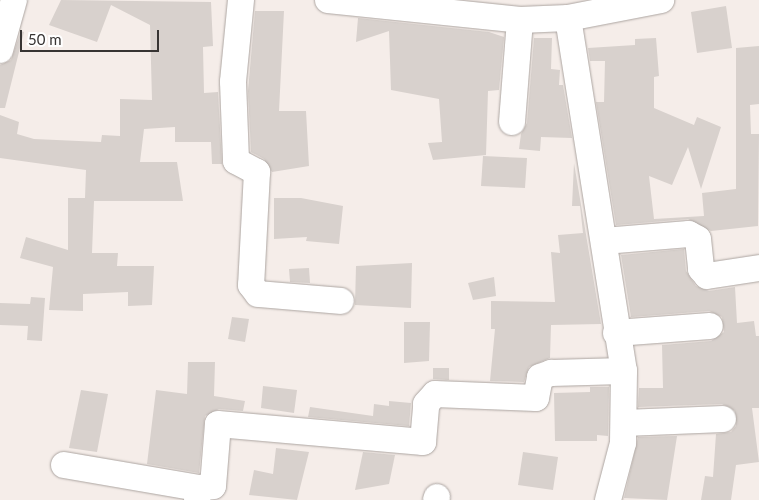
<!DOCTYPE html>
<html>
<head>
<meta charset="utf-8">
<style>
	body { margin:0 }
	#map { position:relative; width:759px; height:500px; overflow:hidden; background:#f5ede9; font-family:Lato,sans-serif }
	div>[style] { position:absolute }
	.building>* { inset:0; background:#d8d1cd }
	.roads { filter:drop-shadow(0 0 1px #aca5a1) drop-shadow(0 0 1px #aca5a1) }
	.minor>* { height:26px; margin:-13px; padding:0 13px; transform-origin:13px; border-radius:13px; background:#fff }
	span { translate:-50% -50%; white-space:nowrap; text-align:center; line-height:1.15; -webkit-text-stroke:4px #fff; paint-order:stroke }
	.scale { position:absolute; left:20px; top:30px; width:139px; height:22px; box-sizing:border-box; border:2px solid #373433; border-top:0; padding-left:6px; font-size:15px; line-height:18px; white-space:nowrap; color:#373433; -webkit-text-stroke:4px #fff; paint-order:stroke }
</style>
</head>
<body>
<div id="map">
	<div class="building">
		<i style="clip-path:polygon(61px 0,211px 2px,213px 46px,203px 47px,204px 93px,218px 92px,222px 164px,212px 164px,211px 142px,175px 142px,175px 127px,144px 129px,140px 162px,177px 162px,183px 201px,94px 201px,92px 253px,118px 253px,117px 266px,154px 266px,152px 305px,128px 306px,128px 292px,83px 294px,83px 311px,49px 310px,53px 267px,20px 258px,26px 237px,68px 250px,68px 198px,85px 198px,86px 170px,0 158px,0 115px,19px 122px,17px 134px,34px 139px,101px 142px,102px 135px,120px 136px,120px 99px,152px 100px,150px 25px,111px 5px,97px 42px,49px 25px)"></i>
		<i style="clip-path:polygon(726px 6px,732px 48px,697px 53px,691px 12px)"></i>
		<i style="clip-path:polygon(255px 11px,284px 11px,279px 111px,306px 111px,309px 166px,272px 172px,264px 159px,251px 152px,248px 91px)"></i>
		<i style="clip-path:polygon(358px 18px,489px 32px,504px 37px,499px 90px,488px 91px,486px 155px,433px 160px,428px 143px,442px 142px,439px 99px,391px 90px,389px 31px,356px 42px)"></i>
		<i style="clip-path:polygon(21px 31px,24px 32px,5px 108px,0 108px,0 65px,11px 60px)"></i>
		<i style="clip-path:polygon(534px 38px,552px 38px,551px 69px,560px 70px,559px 85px,563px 85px,572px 138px,541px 137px,540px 151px,519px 149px,521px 134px,527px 123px)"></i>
		<i style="clip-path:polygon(656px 38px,659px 76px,654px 77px,654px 108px,694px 125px,697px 117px,721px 127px,701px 189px,688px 147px,672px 185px,649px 176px,654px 219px,704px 216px,702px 193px,736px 189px,736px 48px,759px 46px,759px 104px,750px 105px,751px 134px,759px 134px,758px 226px,711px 231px,688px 219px,616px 225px,596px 102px,604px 102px,605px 61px,590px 61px,588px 48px,635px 45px,635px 39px)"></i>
		<i style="clip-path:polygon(483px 156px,527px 158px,525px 188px,481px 186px)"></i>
		<i style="clip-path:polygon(574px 163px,601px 324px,551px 325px,550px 358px,529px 367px,524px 382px,490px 381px,495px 329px,491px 329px,491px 301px,555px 302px,551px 252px,560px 253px,558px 235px,583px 233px,580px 206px,572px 206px)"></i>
		<i style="clip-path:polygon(274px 198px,301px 198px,343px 206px,339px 244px,306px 241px,307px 237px,274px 239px)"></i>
		<i style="clip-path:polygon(684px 249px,686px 271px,696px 286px,709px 291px,735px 287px,737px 323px,754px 321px,756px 336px,759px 336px,759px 408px,752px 408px,759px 462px,736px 465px,731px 500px,701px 500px,705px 476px,713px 477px,716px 434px,731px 432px,736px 426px,735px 411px,722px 404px,638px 407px,639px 388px,663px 388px,662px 345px,711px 341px,724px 332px,722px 317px,709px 311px,631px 317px,621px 255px)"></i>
		<i style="clip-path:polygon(412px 263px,411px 308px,355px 305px,356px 266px)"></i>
		<i style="clip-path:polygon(309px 268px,310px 283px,290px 282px,289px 269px)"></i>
		<i style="clip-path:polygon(494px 277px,496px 296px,473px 300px,468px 283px)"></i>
		<i style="clip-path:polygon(31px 297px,45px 298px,42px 341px,27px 340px,28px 326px,0 325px,0 303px,30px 304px)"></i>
		<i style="clip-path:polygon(232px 317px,249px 319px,245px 342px,228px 339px)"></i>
		<i style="clip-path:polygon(404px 322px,430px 322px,429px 361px,404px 363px)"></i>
		<i style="clip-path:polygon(188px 362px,215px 362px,214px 396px,245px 401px,243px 411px,219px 409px,205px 416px,199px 473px,147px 464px,156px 390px,187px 394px)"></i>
		<i style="clip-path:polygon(433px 368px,449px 368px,449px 380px,433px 379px)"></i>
		<i style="clip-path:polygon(263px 386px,297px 390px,294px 413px,261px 408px)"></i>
		<i style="clip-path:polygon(590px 387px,609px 387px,608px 436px,597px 435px,597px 441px,555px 441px,554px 393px,590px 392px)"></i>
		<i style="clip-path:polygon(81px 390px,108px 394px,97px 452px,69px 448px)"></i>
		<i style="clip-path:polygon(389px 401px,411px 403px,409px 426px,308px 417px,310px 407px,373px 416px,374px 404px,389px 406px)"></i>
		<i style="clip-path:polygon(677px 436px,667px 500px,624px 498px,638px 437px)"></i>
		<i style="clip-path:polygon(276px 448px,309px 452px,297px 500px,249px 495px,254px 470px,273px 474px)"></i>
		<i style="clip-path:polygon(363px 452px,395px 455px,389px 484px,355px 490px)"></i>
		<i style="clip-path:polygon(523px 452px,558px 457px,553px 490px,518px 485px)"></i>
	</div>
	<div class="roads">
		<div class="minor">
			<i style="left:241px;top:0;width:82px;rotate:95.6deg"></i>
			<i style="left:233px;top:82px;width:79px;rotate:87.8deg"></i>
			<i style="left:236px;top:161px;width:24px;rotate:28deg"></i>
			<i style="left:257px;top:172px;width:113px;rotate:93deg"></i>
			<i style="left:251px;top:285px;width:11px;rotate:52deg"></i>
			<i style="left:258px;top:294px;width:83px;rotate:4.8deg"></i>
			<i style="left:328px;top:0;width:193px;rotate:5.9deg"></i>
			<i style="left:520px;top:20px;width:48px;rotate:-2.4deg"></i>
			<i style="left:568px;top:18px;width:95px;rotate:-11deg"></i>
			<i style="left:568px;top:18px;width:357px;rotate:81deg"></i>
			<i style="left:624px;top:371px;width:72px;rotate:90.8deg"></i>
			<i style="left:623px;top:443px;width:59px;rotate:104.7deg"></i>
			<i style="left:0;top:50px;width:52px;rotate:-74.4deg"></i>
			<i style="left:512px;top:122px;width:102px;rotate:-85.5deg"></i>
			<i style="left:604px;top:241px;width:85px;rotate:-4.7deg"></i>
			<i style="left:689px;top:234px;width:10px;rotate:29deg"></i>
			<i style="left:698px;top:239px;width:30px;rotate:84deg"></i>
			<i style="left:701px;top:269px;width:9px;rotate:49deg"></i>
			<i style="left:707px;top:276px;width:53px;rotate:-8.7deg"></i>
			<i style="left:616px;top:333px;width:94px;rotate:-4.3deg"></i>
			<i style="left:625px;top:423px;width:98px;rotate:-2.3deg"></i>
			<i style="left:64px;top:465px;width:137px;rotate:9.7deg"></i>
			<i style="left:197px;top:500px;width:12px;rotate:-81deg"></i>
			<i style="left:199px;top:488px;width:14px;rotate:-8deg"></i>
			<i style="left:213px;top:486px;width:62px;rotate:-85.4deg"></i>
			<i style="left:218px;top:424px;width:206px;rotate:5deg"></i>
			<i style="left:423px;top:442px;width:38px;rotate:-85deg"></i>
			<i style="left:426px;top:404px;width:13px;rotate:-48deg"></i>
			<i style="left:435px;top:394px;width:101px;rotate:2.3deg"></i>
			<i style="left:536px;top:398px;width:21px;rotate:-79deg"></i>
			<i style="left:540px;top:377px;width:12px;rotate:-20deg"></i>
			<i style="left:551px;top:373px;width:73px;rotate:-1.6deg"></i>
			<i style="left:436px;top:500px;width:3px;rotate:-72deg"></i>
		</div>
	</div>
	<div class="scale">50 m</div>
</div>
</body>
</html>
